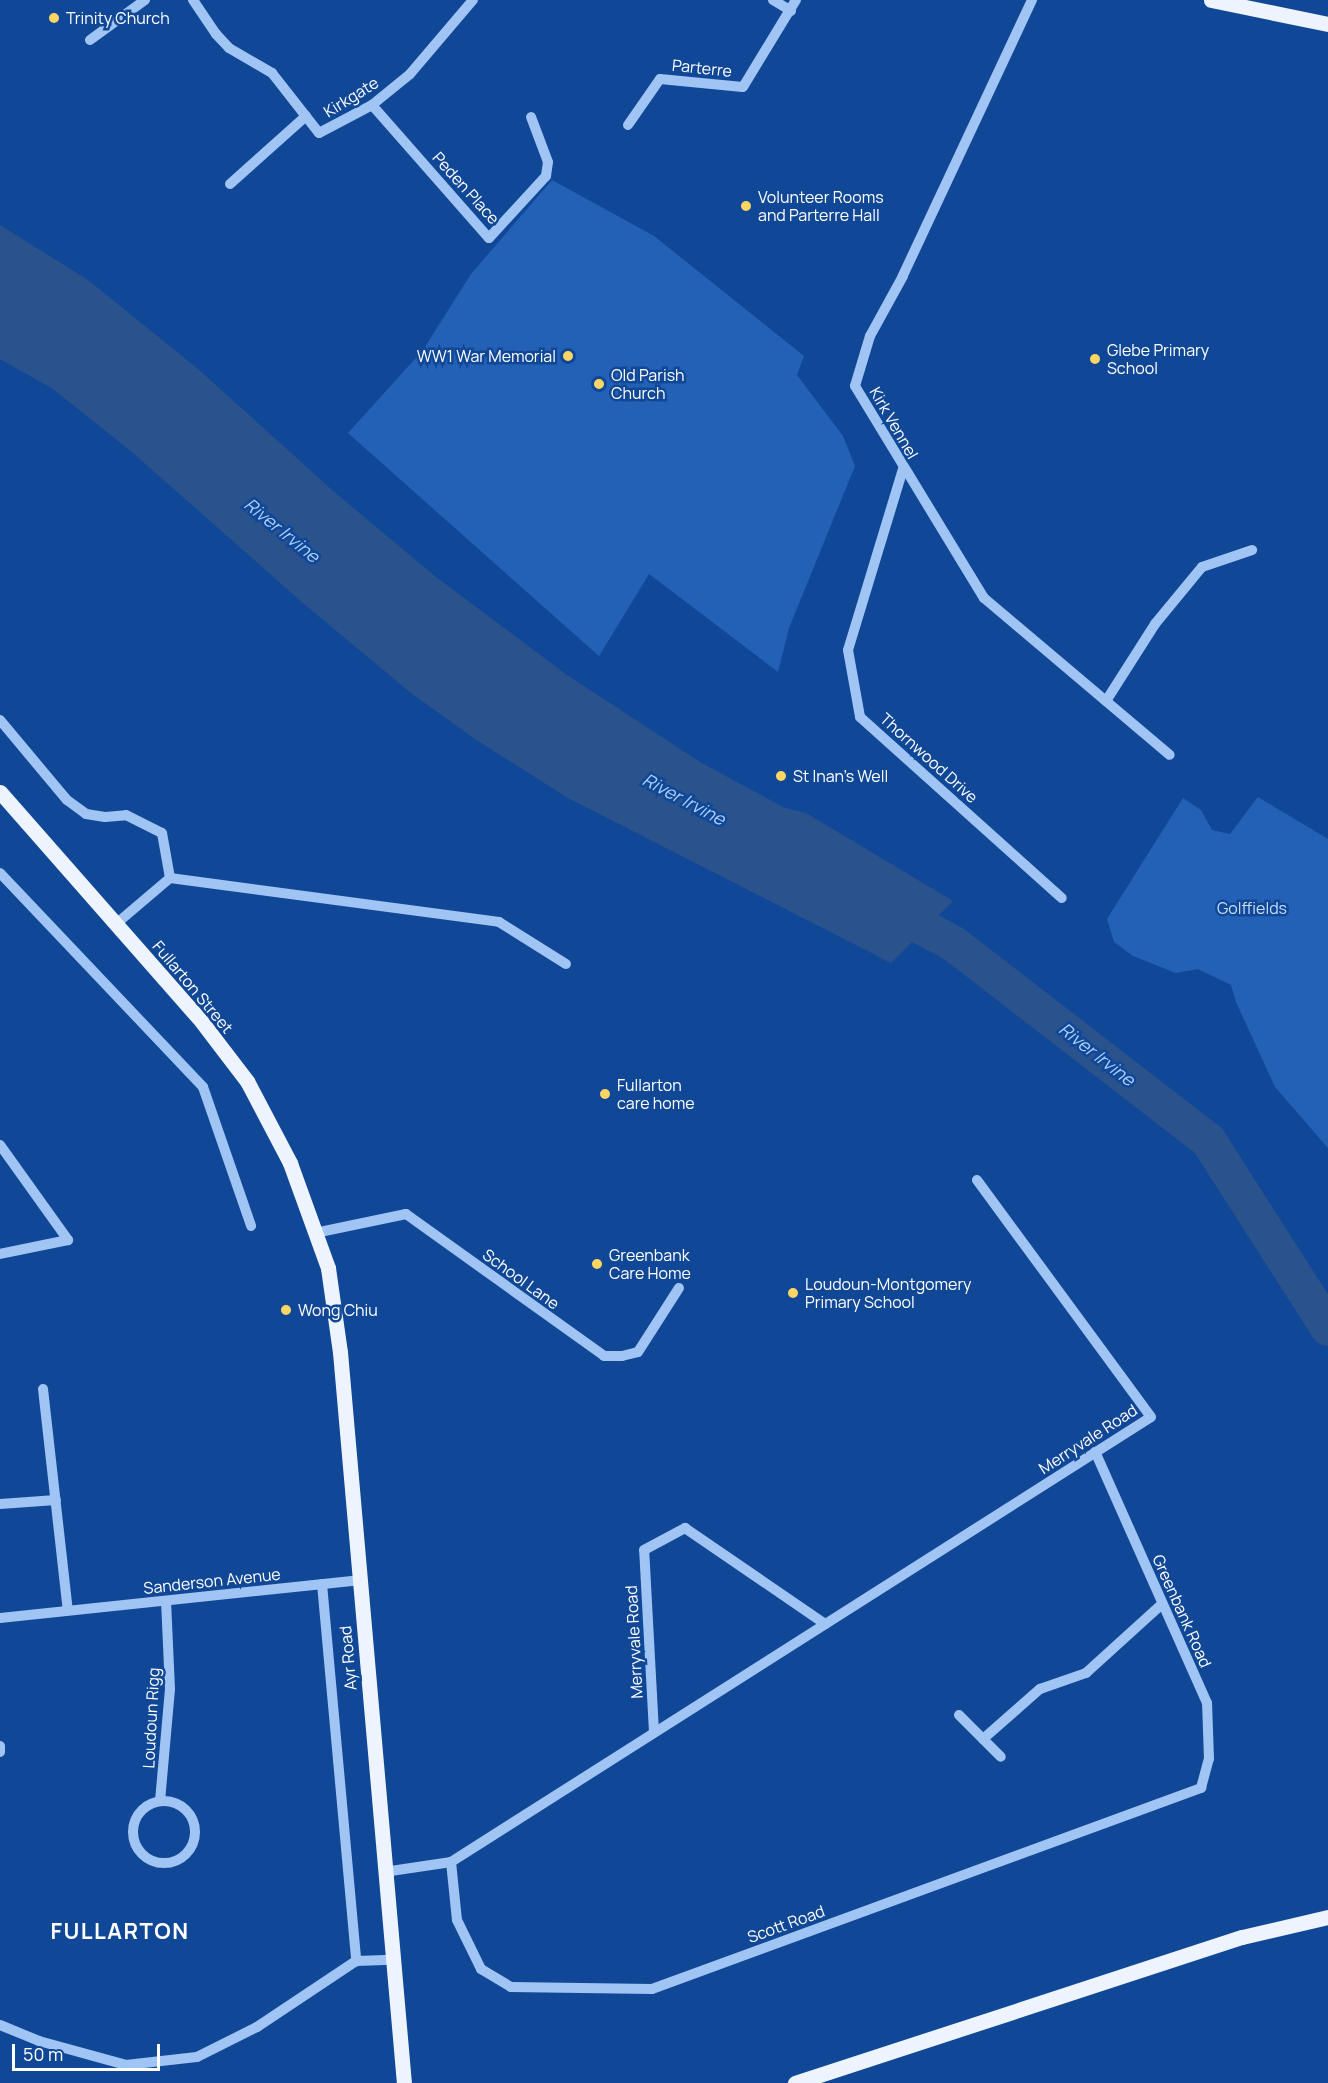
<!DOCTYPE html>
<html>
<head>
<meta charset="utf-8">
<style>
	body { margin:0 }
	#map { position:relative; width:1328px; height:2083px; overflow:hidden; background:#104897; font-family:Manrope,sans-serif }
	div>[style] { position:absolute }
	.green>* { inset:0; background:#2361b6 }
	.water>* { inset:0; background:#2a538e }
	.river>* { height:36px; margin:-18px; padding:0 18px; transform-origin:18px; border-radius:18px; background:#2a538e }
	.minor>* { height:10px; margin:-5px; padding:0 5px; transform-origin:5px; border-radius:5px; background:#a0c4f4 }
	.minor>.ring { margin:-5px; padding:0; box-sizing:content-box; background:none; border:10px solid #a0c4f4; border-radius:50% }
	.major>* { height:15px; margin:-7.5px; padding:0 7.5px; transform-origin:7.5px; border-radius:7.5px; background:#edf4ff }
	.dots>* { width:16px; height:16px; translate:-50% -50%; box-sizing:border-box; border:3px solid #104897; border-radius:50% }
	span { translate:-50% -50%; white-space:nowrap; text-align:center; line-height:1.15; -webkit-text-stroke:5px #104897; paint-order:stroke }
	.poi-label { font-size:16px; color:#fff }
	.left { translate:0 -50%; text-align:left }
	.right { translate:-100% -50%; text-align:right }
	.street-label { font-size:16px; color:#fff }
	.park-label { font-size:16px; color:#c8dffe }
	.water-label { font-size:18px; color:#accefb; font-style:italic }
	.district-label { font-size:22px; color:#fff; font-weight:700; letter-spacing:1.5px }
	.scale { position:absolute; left:12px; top:2044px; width:148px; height:27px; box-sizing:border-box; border:3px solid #fff; border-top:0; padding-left:8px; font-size:18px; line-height:21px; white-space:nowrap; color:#fff; -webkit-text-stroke:4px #104897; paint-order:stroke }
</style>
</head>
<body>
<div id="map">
	<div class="green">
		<i style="clip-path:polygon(552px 180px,654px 236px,804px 356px,797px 375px,843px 436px,855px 466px,789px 628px,778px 672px,649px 574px,599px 656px,348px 433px,423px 350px,471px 274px)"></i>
		<i style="clip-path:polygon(1258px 797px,1328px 839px,1328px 1148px,1275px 1087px,1236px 1002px,1231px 985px,1198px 969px,1176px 973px,1133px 956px,1114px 942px,1107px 919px,1183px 798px,1201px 810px,1212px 830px,1230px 834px)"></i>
	</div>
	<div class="water">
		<i style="clip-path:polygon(0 225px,88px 280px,198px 369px,332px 490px,436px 577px,567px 675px,700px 762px,785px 808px,806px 813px,953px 901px,891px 963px,568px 798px,475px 739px,411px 693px,304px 604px,132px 452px,53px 389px,0 359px)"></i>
	</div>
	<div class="river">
		<i style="left:881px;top:905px;width:83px;rotate:28.1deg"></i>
		<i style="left:954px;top:944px;width:321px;rotate:37.7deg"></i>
		<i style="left:1208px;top:1140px;width:223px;rotate:57.4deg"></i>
	</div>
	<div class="minor">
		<i style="left:193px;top:0;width:41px;rotate:55.9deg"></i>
		<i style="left:216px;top:34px;width:19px;rotate:47deg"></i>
		<i style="left:229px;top:48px;width:50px;rotate:30.2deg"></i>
		<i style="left:272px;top:73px;width:76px;rotate:51.9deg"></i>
		<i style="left:319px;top:133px;width:60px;rotate:-27.8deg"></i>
		<i style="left:372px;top:105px;width:49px;rotate:-39.2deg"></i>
		<i style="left:410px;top:74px;width:97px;rotate:-49.6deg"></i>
		<i style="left:773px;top:0;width:21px;rotate:31deg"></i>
		<i style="left:1032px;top:0;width:305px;rotate:115.1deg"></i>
		<i style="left:903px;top:276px;width:68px;rotate:118.8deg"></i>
		<i style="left:870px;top:336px;width:52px;rotate:106.7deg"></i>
		<i style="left:855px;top:386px;width:248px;rotate:58.7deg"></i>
		<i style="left:984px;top:598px;width:243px;rotate:40.2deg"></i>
		<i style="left:90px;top:40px;width:68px;rotate:-36deg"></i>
		<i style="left:372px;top:105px;width:177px;rotate:48.7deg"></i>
		<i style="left:489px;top:238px;width:84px;rotate:-47.4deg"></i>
		<i style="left:546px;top:176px;width:14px;rotate:-82deg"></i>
		<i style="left:548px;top:162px;width:48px;rotate:-110.7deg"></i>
		<i style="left:628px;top:125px;width:56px;rotate:-55.2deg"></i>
		<i style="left:660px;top:79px;width:83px;rotate:5.5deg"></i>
		<i style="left:743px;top:87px;width:102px;rotate:-58.7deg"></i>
		<i style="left:230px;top:184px;width:102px;rotate:-41.8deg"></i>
		<i style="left:903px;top:469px;width:189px;rotate:106.9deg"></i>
		<i style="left:848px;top:650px;width:68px;rotate:79.8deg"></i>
		<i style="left:860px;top:717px;width:271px;rotate:41.9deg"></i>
		<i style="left:1106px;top:701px;width:91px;rotate:-57.5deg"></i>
		<i style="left:1155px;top:624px;width:74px;rotate:-50.5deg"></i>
		<i style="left:1202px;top:567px;width:53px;rotate:-18.8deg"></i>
		<i style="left:0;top:720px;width:104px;rotate:50.1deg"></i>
		<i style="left:67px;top:800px;width:24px;rotate:36deg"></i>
		<i style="left:86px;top:814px;width:19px;rotate:9deg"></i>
		<i style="left:105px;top:817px;width:21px;rotate:-5deg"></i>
		<i style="left:126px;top:815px;width:40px;rotate:26.6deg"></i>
		<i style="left:162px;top:833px;width:46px;rotate:79.9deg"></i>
		<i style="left:170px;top:878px;width:71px;rotate:139.6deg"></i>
		<i style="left:0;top:873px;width:295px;rotate:46.5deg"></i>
		<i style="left:203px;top:1087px;width:147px;rotate:70.9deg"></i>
		<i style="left:170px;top:878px;width:332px;rotate:7.6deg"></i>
		<i style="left:499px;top:922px;width:79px;rotate:32.1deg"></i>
		<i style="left:0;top:1145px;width:117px;rotate:54.4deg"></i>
		<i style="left:68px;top:1240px;width:69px;rotate:168.4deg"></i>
		<i style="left:315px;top:1233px;width:93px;rotate:-11.8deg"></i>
		<i style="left:406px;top:1214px;width:244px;rotate:35.6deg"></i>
		<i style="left:604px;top:1356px;width:18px"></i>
		<i style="left:622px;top:1356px;width:16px;rotate:-14deg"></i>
		<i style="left:638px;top:1352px;width:76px;rotate:-57.4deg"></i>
		<i style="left:43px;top:1389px;width:223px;rotate:83.6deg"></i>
		<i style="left:0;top:1504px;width:56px;rotate:-4.1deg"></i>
		<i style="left:322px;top:1584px;width:379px;rotate:84.8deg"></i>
		<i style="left:0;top:1618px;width:361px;rotate:-6deg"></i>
		<i style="left:959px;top:1715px;width:59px;rotate:45deg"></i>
		<i style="left:654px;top:1732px;width:182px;rotate:-93.1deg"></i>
		<i style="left:644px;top:1550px;width:47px;rotate:-28.2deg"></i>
		<i style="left:685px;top:1528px;width:170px;rotate:34.4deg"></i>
		<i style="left:983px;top:1739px;width:76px;rotate:-41.3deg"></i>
		<i style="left:1040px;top:1689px;width:49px;rotate:-19.2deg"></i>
		<i style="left:1086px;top:1673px;width:103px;rotate:-42.2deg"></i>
		<i style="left:0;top:1746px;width:6px;rotate:90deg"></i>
		<i style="left:160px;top:1801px;width:112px;rotate:-84.9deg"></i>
		<i style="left:170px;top:1689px;width:88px;rotate:-92.6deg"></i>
		<i class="ring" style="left:133px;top:1801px;width:52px;height:52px"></i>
		<i style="left:451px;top:1862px;width:58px;rotate:84.1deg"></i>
		<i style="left:457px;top:1920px;width:55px;rotate:63.9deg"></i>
		<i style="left:481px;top:1969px;width:35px;rotate:31deg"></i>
		<i style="left:511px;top:1987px;width:141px;rotate:0.8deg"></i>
		<i style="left:652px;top:1989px;width:585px;rotate:-20.11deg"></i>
		<i style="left:1201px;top:1788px;width:30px;rotate:-75deg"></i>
		<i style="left:1209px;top:1759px;width:56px;rotate:-92deg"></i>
		<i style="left:1207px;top:1703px;width:275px;rotate:-114deg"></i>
		<i style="left:384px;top:1872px;width:68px;rotate:-8.5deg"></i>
		<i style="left:451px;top:1862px;width:829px;rotate:-32.44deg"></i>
		<i style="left:1151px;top:1417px;width:294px;rotate:-126.3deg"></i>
		<i style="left:0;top:2025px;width:42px;rotate:22.3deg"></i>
		<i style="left:39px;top:2041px;width:90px;rotate:15.4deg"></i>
		<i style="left:126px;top:2065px;width:71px;rotate:-6.4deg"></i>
		<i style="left:197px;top:2057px;width:67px;rotate:-26.6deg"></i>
		<i style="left:257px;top:2027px;width:119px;rotate:-33.7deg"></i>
		<i style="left:356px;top:1961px;width:36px;rotate:-2deg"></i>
	</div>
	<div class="major">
		<i style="left:1211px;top:0;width:119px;rotate:11.6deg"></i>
		<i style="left:0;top:792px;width:300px;rotate:48.7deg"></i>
		<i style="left:198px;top:1017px;width:81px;rotate:52.6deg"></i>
		<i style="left:247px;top:1081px;width:93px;rotate:62.3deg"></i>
		<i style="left:290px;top:1163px;width:112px;rotate:70.1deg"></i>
		<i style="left:328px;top:1268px;width:85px;rotate:81.9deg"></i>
		<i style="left:340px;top:1352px;width:734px;rotate:85deg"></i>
		<i style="left:795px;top:2083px;width:470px;rotate:-18.1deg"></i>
		<i style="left:1242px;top:1937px;width:88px;rotate:-13.1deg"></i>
	</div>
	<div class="dots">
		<i style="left:54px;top:18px;background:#ffd563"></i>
		<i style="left:746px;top:206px;background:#ffd563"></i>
		<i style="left:568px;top:356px;background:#ffd563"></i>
		<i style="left:1095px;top:359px;background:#ffd563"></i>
		<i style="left:599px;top:384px;background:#ffd563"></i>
		<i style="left:781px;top:776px;background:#ffd563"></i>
		<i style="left:605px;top:1094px;background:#ffd563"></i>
		<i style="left:597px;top:1264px;background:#ffd563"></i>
		<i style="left:793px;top:1293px;background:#ffd563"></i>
		<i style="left:286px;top:1310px;background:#ffd563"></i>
	</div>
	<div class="poi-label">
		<span class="left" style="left:66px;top:18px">Trinity Church</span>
		<span class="left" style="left:758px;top:206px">Volunteer Rooms<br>and Parterre Hall</span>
		<span class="left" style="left:1107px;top:359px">Glebe Primary<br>School</span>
		<span class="right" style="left:556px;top:356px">WW1 War Memorial</span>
		<span class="left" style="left:611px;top:384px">Old Parish<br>Church</span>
		<span class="left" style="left:793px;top:776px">St Inan's Well</span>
		<span class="left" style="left:617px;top:1094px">Fullarton<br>care home</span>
		<span class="left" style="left:609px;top:1264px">Greenbank<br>Care Home</span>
		<span class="left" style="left:805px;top:1293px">Loudoun-Montgomery<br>Primary School</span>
		<span class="left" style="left:298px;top:1310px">Wong Chiu</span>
	</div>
	<div class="street-label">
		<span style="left:702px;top:68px;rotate:6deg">Parterre</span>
		<span style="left:351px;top:97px;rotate:-32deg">Kirkgate</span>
		<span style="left:466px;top:188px;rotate:48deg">Peden Place</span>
		<span style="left:894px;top:423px;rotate:60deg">Kirk Vennel</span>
		<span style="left:929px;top:758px;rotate:42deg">Thornwood Drive</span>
		<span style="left:193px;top:987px;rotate:50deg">Fullarton Street</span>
		<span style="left:521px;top:1279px;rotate:36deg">School Lane</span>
		<span style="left:1088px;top:1439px;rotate:-33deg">Merryvale Road</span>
		<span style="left:212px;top:1581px;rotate:-6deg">Sanderson Avenue</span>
		<span style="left:1182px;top:1611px;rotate:66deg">Greenbank Road</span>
		<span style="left:634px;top:1642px;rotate:-93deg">Merryvale Road</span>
		<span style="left:348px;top:1658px;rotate:-95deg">Ayr Road</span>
		<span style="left:151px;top:1718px;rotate:-87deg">Loudoun Rigg</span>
		<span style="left:786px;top:1924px;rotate:-20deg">Scott Road</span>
	</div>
	<div class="park-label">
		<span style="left:1252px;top:908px">Golffields</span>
	</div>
	<div class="water-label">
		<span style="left:282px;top:530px;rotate:39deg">River Irvine</span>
		<span style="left:684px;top:799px;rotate:28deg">River Irvine</span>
		<span style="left:1097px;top:1054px;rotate:38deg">River Irvine</span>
	</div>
	<div class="district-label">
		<span style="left:120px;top:1932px">FULLARTON</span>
	</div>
	<div class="scale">50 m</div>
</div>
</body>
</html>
